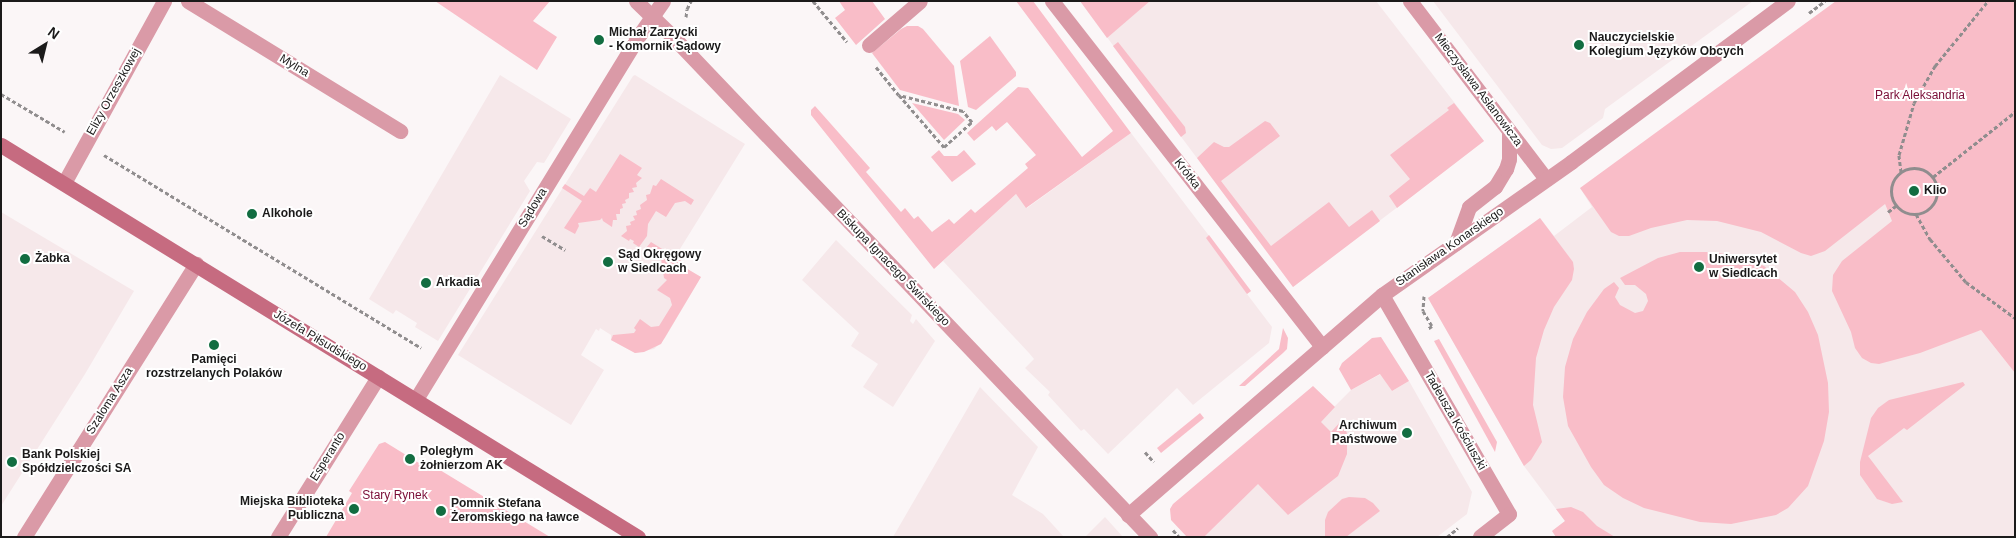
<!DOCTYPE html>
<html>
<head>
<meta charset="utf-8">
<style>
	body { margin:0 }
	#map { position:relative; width:2016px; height:538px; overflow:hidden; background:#fbf6f7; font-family:Helvetica,sans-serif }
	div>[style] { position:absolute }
	.built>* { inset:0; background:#f6e8ea }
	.green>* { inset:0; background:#f9bdc8 }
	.path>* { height:3px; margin-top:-1.5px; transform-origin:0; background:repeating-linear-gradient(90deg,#908d8e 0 4px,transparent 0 6.5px) }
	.path>.ring { margin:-1.5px; padding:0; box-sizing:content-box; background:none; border:3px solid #908d8e; border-radius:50% }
	.minor>* { height:15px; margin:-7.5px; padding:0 7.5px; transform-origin:7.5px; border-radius:7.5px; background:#da9aa7 }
	.secondary>* { height:15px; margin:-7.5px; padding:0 7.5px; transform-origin:7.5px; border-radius:7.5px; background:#c66b80 }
	.dots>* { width:14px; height:14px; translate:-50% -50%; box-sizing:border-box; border:2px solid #fff; border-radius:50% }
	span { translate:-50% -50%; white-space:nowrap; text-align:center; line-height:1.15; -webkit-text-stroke:4px #fff; paint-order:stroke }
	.poi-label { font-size:12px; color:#1b1a1a; font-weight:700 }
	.left { translate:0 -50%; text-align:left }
	.right { translate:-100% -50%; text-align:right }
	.street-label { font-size:12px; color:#1b1a1a }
	.park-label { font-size:12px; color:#790c36 }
	.frame { position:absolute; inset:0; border:2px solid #1b1a1a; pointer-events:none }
	.north { position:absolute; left:20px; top:20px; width:50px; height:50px; -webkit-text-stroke:4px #fff; paint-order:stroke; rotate:36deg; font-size:14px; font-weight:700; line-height:20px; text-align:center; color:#1b1a1a }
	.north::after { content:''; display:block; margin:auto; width:18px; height:22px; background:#1b1a1a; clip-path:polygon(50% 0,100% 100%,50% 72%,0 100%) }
</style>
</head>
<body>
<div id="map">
	<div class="built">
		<i style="clip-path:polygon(1080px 1px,1376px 1px,1484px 141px,1293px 287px)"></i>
		<i style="clip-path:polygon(1433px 1px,1753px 1px,1605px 109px,1603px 118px,1562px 148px,1551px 149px,1542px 145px)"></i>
		<i style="clip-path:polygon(500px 75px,571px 119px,544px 163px,537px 162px,524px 181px,530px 191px,438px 341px,415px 327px,417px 323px,396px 310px,393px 314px,369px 299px)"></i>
		<i style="clip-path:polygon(635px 75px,745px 144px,675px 257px,686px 264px,684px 267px,701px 277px,665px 338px,654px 349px,635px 353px,611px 340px,611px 335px,600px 328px,599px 331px,596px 329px,581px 355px,604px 370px,571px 425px,458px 355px,633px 76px)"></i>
		<i style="clip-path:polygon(1131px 133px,1251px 291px,1247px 294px,1272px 327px,1269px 343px,1193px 405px,1177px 388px,1108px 454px,1084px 429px,1081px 431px,1048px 395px,1050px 392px,1025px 368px,1034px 359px,1029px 353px,943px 261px,1016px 194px,1027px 208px)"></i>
		<i style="clip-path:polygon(1580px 188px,1885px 204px,1888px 212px,1973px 332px,1981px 330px,2015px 373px,2015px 537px,1556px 537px,1552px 531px,1565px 521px,1524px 466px,1428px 298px,1540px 218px,1554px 236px,1592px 207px)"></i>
		<i style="clip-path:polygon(1px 212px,134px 291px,85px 374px,1px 506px)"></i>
		<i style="clip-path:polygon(836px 240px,912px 315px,910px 321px,913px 324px,916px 319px,935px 341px,893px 407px,863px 387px,878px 364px,851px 346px,859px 333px,802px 280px)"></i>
		<i style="clip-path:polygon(1381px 374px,1392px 391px,1409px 381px,1472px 492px,1467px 514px,1437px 537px,1204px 537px,1351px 390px)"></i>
		<i style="clip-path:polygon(980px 387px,1038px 447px,1012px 495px,1043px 514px,1064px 537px,893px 537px)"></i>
		<i style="clip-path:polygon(1105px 517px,1123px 537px,1085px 537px)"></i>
	</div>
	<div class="green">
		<i style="clip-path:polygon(435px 1px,550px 1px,533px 21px,557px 37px,537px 70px)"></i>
		<i style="clip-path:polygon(839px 1px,872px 1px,885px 19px,856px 45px,835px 18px,845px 10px)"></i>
		<i style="clip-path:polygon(1016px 1px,1033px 1px,1131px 133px,1026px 208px,1016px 194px,934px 269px,811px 115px,811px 110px,815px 106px,870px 168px,866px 172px,901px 212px,905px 208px,914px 219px,918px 216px,932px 232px,949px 219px,954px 224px,971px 209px,975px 213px,1028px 168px,1025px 164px,1036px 155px,1007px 122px,996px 131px,992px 126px,974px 141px,967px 133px,1018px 87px,1028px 88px,1082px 157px,1113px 131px)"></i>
		<i style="clip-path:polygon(1080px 1px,1150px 1px,1107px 38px)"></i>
		<i style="clip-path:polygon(1836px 1px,2015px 1px,2015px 373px,1981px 330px,1920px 353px,1879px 364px,1871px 363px,1862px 358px,1855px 348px,1851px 332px,1832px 291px,1833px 275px,1842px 261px,1892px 221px,1885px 204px,1825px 251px,1811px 256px,1801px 253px,1761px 232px,1717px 221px,1687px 220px,1651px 228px,1629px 236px,1619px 236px,1611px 232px,1580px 188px)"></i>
		<i style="clip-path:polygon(907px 26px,918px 26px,923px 29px,954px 66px,959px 106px,900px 90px,872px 53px,901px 29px)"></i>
		<i style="clip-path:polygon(990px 36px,1016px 72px,1016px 76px,976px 110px,968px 107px,960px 61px)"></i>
		<i style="clip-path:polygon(1118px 42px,1185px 127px,1186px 133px,1181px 137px,1113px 46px)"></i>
		<i style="clip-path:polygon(912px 103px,958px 114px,965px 120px,944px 140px)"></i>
		<i style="clip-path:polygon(1454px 103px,1484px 141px,1397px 208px,1389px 196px,1410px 179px,1390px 155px,1449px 110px,1447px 108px)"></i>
		<i style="clip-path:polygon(1265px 121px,1270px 123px,1280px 136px,1221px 181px,1271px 246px,1329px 202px,1349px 227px,1372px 210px,1380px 221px,1293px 287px,1197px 158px,1214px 142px,1224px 147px,1229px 147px)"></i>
		<i style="clip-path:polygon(939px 150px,944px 156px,957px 156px,964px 150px,976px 164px,952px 182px,931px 157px)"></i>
		<i style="clip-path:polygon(620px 154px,642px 168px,637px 175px,642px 178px,636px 183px,637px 187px,632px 188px,634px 192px,629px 193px,629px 198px,625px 200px,626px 203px,622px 204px,623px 208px,620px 209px,620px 214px,616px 214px,617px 220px,613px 220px,612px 227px,603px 221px,602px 218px,600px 220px,578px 223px,579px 226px,575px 234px,564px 228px,582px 201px,562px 188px,565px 184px,584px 196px,590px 188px,596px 192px)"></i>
		<i style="clip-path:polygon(661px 179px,694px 200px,691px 205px,685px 201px,675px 203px,666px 217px,656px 211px,648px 224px,647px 236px,639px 247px,633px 243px,634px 241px,630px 239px,629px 241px,621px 236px,627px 231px,626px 226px,631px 225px,630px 222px,635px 220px,633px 216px,637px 215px,636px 211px,641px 209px,640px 205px,647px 200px,646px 195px,650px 194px,653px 185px,656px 186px)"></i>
		<i style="clip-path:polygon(1540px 218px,1573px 262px,1574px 269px,1572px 280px,1554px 307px,1544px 330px,1536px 358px,1533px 405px,1542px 442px,1531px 460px,1524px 466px,1428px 298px)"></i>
		<i style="clip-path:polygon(1209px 235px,1251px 291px,1247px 294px,1206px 238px)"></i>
		<i style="clip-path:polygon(651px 242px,686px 264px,684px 267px,701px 277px,661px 344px,644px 352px,635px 353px,611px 340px,613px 335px,634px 333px,636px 330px,634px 328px,640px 319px,651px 327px,659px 326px,672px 305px,670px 298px,657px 290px,667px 280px,664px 278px,661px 258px,659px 256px,657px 259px,647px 252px,646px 248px)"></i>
		<i style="clip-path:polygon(1680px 252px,1712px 252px,1744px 257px,1764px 266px,1795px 292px,1808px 312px,1818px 335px,1828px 383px,1829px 412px,1824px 441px,1808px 486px,1788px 508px,1776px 515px,1731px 524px,1700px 522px,1644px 508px,1623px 498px,1604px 485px,1591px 467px,1568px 426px,1563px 397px,1565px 367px,1573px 339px,1587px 312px,1604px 289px,1614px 282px,1619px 288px,1615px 297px,1620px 305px,1635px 313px,1643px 311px,1648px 301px,1646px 294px,1635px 285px,1625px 285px,1620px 278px,1658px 258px)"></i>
		<i style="clip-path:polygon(1283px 328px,1288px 338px,1287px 349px,1283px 353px,1245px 386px,1239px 386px,1279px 349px)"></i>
		<i style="clip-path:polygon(1381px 337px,1409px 381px,1392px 391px,1380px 374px,1351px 390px,1339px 369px,1342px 363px,1372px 338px)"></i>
		<i style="clip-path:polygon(1439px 339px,1497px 442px,1495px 452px,1434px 341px)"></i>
		<i style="clip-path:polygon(1963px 382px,1965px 385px,1907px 430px,1904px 428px,1868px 456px,1903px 502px,1892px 504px,1877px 499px,1860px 475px,1860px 462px,1871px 418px,1878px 408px,1889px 400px)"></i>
		<i style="clip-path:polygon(1313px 386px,1335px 407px,1321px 422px,1331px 432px,1343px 419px,1347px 434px,1347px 454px,1338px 476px,1288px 515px,1258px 484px,1204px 537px,1187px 537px,1171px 520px,1170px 509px,1173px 504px)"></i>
		<i style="clip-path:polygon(1200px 413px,1204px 418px,1161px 453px,1157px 448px)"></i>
		<i style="clip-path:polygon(385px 442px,432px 471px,435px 467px,550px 537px,326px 537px,352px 493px,349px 491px,379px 444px)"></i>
		<i style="clip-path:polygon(1349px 497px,1365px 498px,1373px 503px,1380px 511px,1346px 537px,1325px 537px,1325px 520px,1328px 512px,1342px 499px)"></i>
		<i style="clip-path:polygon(1571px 507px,1583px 512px,1597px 526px,1615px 537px,1556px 537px,1552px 531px,1565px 521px,1556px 509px)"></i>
	</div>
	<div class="path">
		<i style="left:813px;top:1px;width:53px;rotate:50.3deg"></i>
		<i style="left:1809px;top:13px;width:20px;rotate:-37deg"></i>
		<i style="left:686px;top:17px;width:8px;rotate:-83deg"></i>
		<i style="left:687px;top:9px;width:9px;rotate:-63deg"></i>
		<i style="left:876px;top:67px;width:36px;rotate:51deg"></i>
		<i style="left:899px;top:95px;width:69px;rotate:49.1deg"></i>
		<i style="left:944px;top:147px;width:38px;rotate:-42deg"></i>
		<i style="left:972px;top:122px;width:14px;rotate:-129deg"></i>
		<i style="left:963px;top:111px;width:66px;rotate:-166deg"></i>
		<i style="left:1px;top:94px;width:74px;rotate:30.7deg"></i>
		<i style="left:104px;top:155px;width:371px;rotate:31.3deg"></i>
		<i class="ring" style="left:1891px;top:168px;width:43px;height:43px"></i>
		<i style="left:1901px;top:172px;width:17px;rotate:-97deg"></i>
		<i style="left:1899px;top:155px;width:54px;rotate:-73.9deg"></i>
		<i style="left:1914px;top:103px;width:43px;rotate:-60.4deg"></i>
		<i style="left:1935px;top:66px;width:84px;rotate:-50.8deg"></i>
		<i style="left:1933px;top:177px;width:105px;rotate:-38.4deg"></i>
		<i style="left:1888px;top:212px;width:11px;rotate:-38deg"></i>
		<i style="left:1916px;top:214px;width:29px;rotate:61deg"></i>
		<i style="left:1930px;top:239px;width:56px;rotate:50.1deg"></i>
		<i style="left:1966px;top:282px;width:61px;rotate:36.3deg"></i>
		<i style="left:542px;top:236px;width:27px;rotate:31deg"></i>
		<i style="left:1424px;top:296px;width:15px;rotate:94deg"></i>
		<i style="left:1423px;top:311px;width:17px;rotate:59deg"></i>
		<i style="left:1432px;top:326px;width:4px;rotate:146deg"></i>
		<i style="left:1145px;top:452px;width:13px;rotate:48deg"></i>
		<i style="left:1173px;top:530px;width:9px;rotate:49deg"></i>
		<i style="left:1447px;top:537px;width:14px;rotate:-39deg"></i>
	</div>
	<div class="minor">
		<i style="left:188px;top:1px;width:249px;rotate:31.5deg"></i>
		<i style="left:636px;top:1px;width:53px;rotate:44.2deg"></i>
		<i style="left:674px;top:38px;width:690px;rotate:46.35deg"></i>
		<i style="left:1052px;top:1px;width:439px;rotate:52deg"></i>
		<i style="left:1410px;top:1px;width:224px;rotate:52.6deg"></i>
		<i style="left:869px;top:45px;width:67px;rotate:-40.8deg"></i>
		<i style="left:64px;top:183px;width:208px;rotate:-61.2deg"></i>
		<i style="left:1456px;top:243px;width:38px;rotate:-70deg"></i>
		<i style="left:1469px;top:207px;width:33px;rotate:-38deg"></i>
		<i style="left:1495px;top:187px;width:21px;rotate:-59deg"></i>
		<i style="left:1506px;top:169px;width:10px;rotate:-73deg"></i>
		<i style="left:1509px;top:159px;width:28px;rotate:-90deg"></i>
		<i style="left:1382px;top:295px;width:253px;rotate:59.9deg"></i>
		<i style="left:1509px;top:514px;width:37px;rotate:142deg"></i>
		<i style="left:416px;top:399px;width:428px;rotate:-58.5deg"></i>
		<i style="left:640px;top:34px;width:40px;rotate:-55.1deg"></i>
		<i style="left:1128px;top:515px;width:336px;rotate:-40.9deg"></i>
		<i style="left:1382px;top:295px;width:231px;rotate:-35.1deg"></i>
		<i style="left:1571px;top:162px;width:270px;rotate:-36.6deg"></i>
		<i style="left:24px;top:537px;width:323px;rotate:-57.8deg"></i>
		<i style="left:278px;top:537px;width:189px;rotate:-58deg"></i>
	</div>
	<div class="secondary">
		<i style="left:1px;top:145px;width:748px;rotate:31.61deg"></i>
	</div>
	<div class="dots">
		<i style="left:599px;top:40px;background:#126d41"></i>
		<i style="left:1579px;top:45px;background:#126d41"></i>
		<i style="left:1914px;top:191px;background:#126d41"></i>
		<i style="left:252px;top:214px;background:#126d41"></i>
		<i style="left:25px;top:259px;background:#126d41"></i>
		<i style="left:608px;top:262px;background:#126d41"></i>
		<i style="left:1699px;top:267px;background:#126d41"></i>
		<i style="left:426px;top:283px;background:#126d41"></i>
		<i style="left:214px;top:345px;background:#126d41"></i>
		<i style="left:1407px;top:433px;background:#126d41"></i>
		<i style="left:410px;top:459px;background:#126d41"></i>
		<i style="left:12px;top:462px;background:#126d41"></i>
		<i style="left:354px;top:509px;background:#126d41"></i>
		<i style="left:441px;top:511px;background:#126d41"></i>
	</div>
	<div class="poi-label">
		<span class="left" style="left:609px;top:40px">Michał Zarzycki<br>- Komornik Sądowy</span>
		<span class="left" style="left:1589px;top:45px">Nauczycielskie<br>Kolegium Języków Obcych</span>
		<span class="left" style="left:1924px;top:191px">Klio</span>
		<span class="left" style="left:262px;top:214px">Alkohole</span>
		<span class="left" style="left:618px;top:262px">Sąd Okręgowy<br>w Siedlcach</span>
		<span class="left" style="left:35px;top:259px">Żabka</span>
		<span class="left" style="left:1709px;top:267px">Uniwersytet<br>w Siedlcach</span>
		<span class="left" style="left:436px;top:283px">Arkadia</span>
		<span style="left:214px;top:367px">Pamięci<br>rozstrzelanych Polaków</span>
		<span class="right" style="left:1397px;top:433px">Archiwum<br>Państwowe</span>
		<span class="left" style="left:420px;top:459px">Poległym<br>żołnierzom AK</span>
		<span class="left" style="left:22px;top:462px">Bank Polskiej<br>Spółdzielczości SA</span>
		<span class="right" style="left:344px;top:509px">Miejska Biblioteka<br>Publiczna</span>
		<span class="left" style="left:451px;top:511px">Pomnik Stefana<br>Żeromskiego na ławce</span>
	</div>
	<div class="street-label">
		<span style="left:294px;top:66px;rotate:31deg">Mylna</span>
		<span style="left:1478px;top:90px;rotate:53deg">Mieczysława Asłanowicza</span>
		<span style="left:114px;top:92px;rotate:-61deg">Elizy Orzeszkowej</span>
		<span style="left:1187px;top:174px;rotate:52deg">Krótka</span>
		<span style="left:533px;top:208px;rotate:-59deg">Sądowa</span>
		<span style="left:1450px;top:247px;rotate:-35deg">Stanisława Konarskiego</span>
		<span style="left:893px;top:268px;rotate:46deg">Biskupa Ignacego Świrskiego</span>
		<span style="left:320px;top:341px;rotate:31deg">Józefa Piłsudskiego</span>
		<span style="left:110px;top:401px;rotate:-58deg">Szaloma Asza</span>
		<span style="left:1455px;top:421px;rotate:60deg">Tadeusza Kościuszki</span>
		<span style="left:328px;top:457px;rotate:-58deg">Esperanto</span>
	</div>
	<div class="park-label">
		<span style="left:1920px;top:96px">Park Aleksandria</span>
		<span style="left:395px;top:496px">Stary Rynek</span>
	</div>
	<div class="frame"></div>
	<div class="north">N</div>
</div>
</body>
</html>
